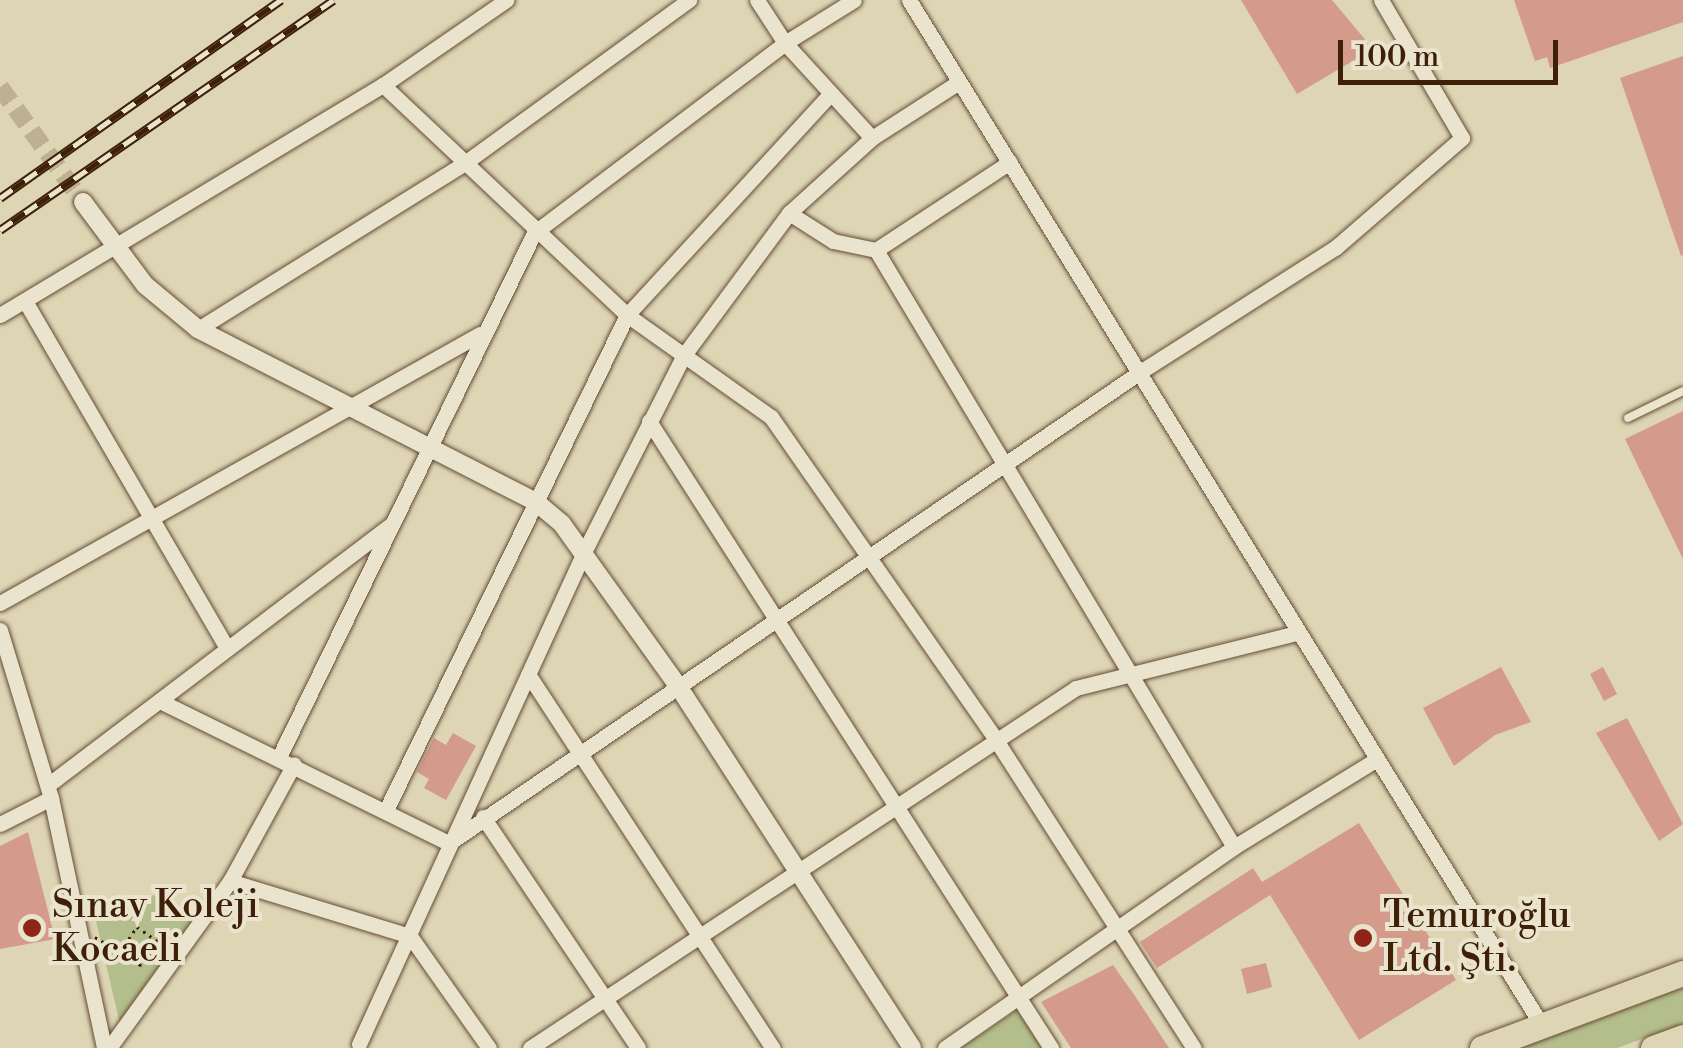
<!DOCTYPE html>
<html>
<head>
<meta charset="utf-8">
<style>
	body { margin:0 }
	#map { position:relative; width:1683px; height:1048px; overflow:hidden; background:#ded5b5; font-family:"Libre Bodoni",serif }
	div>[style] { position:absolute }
	.green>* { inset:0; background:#b4bd8c }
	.building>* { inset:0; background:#d49a8a }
	.tertiary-tunnel>* { height:18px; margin-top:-9px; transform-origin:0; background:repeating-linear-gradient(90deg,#beb192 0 18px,transparent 0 27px) }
	.path>* { height:2.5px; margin-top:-1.25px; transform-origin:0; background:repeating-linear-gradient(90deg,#3e2008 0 2.5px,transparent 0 7.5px) }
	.roads { filter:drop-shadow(0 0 2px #664d33) drop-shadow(0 0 2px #664d33) }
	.service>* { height:8px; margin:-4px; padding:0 4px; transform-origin:4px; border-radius:4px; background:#eae4cf }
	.minor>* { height:15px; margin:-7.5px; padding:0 7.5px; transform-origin:7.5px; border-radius:7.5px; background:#eae4cf }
	.tertiary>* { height:18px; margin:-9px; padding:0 9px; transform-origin:9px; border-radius:9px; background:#eae4cf }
	.trunk>* { height:25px; margin:-12.5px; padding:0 12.5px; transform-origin:12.5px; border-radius:12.5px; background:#ded5b5 }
	.rail>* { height:9px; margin-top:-4.5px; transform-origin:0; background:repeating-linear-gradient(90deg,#eae4cf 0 15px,#3e2008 0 30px); box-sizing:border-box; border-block:2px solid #3e2008 }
	.dots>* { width:28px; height:28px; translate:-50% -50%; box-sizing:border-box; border:5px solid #eae4cf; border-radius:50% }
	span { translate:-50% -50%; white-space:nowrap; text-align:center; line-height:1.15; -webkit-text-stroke:8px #eae4cf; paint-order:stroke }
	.poi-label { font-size:38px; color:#3e2008 }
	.left { translate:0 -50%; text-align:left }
	.scale { position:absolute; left:1338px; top:40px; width:220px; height:45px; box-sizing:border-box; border:5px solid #3e2008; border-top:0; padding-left:12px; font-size:30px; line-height:35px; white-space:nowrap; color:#3e2008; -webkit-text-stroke:8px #eae4cf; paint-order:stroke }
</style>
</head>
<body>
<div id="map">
	<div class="green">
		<i style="clip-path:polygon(154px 895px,191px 922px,120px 1024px,95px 917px)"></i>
		<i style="clip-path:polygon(1683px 985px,1683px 1024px,1617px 1048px,1502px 1048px)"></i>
		<i style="clip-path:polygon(1017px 1010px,1042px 1048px,961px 1048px)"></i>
	</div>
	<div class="building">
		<i style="clip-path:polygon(1241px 0,1332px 0,1373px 49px,1297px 94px)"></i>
		<i style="clip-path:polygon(1514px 0,1683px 0,1683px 22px,1550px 68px,1547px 57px,1535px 61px)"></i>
		<i style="clip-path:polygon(1683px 56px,1683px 255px,1681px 256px,1620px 78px)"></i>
		<i style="clip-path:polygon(1683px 411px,1683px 559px,1625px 439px)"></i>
		<i style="clip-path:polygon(1501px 667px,1531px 722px,1495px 735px,1454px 766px,1423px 708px)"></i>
		<i style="clip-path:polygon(1603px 667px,1617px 694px,1604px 701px,1590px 674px)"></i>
		<i style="clip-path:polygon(1627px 718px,1683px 824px,1659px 841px,1596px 733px)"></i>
		<i style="clip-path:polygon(453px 733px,476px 746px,446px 800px,424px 788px,429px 779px,417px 772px,434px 738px,446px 745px)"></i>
		<i style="clip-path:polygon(1359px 823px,1456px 980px,1359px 1040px,1270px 895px,1157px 968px,1140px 942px,1253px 868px,1262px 882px)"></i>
		<i style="clip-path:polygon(28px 832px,55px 939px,0 949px,0 846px)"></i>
		<i style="clip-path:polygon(1266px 963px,1272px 987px,1247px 994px,1241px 969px)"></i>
		<i style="clip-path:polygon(1113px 965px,1135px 996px,1169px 1048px,1071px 1048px,1041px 1002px)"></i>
	</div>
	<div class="tertiary-tunnel">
		<i style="left:0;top:87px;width:142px;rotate:54.2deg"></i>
	</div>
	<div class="path">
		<i style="left:95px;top:937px;width:28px;rotate:30deg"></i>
		<i style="left:158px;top:941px;width:30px;rotate:124deg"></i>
		<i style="left:141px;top:966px;width:26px;rotate:-144deg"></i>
		<i style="left:120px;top:951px;width:29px;rotate:-55deg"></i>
		<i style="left:137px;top:927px;width:25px;rotate:34deg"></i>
		<i style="left:158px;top:941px;width:9px;rotate:36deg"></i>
	</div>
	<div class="roads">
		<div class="service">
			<i style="left:1628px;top:418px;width:61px;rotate:-26.1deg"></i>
		</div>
		<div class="minor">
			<i style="left:909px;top:0;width:1203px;rotate:58.32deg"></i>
			<i style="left:383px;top:85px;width:335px;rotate:43.3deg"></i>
			<i style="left:627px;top:315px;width:176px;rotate:35.3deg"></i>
			<i style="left:771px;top:417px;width:394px;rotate:55.1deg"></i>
			<i style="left:996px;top:740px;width:366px;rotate:57.3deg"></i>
			<i style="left:872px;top:138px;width:103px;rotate:-32.8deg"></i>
			<i style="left:789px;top:213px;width:52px;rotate:32.5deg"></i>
			<i style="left:833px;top:241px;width:44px;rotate:11.8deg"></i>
			<i style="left:876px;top:250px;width:696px;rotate:59.05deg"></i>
			<i style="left:876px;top:250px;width:160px;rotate:-33.3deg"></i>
			<i style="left:25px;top:301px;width:400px;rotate:59.8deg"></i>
			<i style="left:0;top:315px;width:447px;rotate:-31deg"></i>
			<i style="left:383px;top:85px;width:150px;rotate:-34.6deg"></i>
			<i style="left:198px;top:329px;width:316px;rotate:-31.9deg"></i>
			<i style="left:466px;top:162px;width:276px;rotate:-36deg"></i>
			<i style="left:649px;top:421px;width:745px;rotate:57.33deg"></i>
			<i style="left:0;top:603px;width:550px;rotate:-29.27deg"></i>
			<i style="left:0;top:630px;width:176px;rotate:73.1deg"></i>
			<i style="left:51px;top:798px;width:256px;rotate:78deg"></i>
			<i style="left:528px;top:674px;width:447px;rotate:56.8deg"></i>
			<i style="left:164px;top:703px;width:318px;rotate:26.2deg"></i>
			<i style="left:449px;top:843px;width:836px;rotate:-34.28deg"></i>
			<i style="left:1140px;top:372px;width:231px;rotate:-32.5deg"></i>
			<i style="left:1335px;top:248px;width:168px;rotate:-40.9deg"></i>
			<i style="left:1462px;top:138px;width:160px;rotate:-120.4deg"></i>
			<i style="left:279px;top:757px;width:583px;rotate:-64.05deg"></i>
			<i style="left:534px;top:233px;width:315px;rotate:-37.1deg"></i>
			<i style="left:785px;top:43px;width:81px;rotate:-31.9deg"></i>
			<i style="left:48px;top:785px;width:430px;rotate:-37.2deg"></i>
			<i style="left:386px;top:810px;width:551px;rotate:-64.04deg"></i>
			<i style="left:627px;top:315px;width:299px;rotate:-47.4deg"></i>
			<i style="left:483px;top:817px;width:278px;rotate:56.1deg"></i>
			<i style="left:0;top:824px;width:57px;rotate:-27deg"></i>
			<i style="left:230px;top:881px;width:188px;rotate:17deg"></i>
			<i style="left:410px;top:936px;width:137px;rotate:54.8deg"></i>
			<i style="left:359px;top:1044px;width:541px;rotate:-65.42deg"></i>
			<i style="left:584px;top:552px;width:221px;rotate:-63.1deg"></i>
			<i style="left:684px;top:355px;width:177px;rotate:-53.5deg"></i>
			<i style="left:789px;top:213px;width:112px;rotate:-42.1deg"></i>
			<i style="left:872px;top:138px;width:129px;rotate:-132.5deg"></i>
			<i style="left:785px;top:43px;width:51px;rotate:-123.1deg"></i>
			<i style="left:109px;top:1048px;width:206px;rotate:-54.1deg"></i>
			<i style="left:230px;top:881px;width:133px;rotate:-61.3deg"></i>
			<i style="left:530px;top:1048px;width:654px;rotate:-33.4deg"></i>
			<i style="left:1076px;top:688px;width:228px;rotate:-14deg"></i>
			<i style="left:945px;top:1048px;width:352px;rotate:-34.8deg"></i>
			<i style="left:1234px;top:847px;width:164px;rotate:-31.6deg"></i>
		</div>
		<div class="tertiary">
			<i style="left:83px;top:202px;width:104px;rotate:53.2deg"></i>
			<i style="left:145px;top:285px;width:69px;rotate:39.7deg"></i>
			<i style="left:198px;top:329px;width:380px;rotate:27.1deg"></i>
			<i style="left:536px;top:502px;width:34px;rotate:40deg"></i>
			<i style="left:562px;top:524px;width:199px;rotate:54.4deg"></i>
			<i style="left:678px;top:686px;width:431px;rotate:57.1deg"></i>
		</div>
		<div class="trunk">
			<i style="left:1482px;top:1048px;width:215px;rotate:-20.5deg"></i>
			<i style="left:1653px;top:1048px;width:32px;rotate:-20deg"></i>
		</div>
	</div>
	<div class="rail">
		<i style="left:0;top:198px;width:344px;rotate:-35.2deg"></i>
		<i style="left:0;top:230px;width:405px;rotate:-34.6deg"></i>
	</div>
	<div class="dots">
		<i style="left:32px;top:928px;background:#8f2418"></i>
		<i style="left:1363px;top:938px;background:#8f2418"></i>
	</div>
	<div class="poi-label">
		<span class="left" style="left:52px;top:928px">Sınav Koleji<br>Kocaeli</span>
		<span class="left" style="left:1383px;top:938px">Temuroğlu<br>Ltd. Şti.</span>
	</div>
	<div class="scale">100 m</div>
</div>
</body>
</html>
